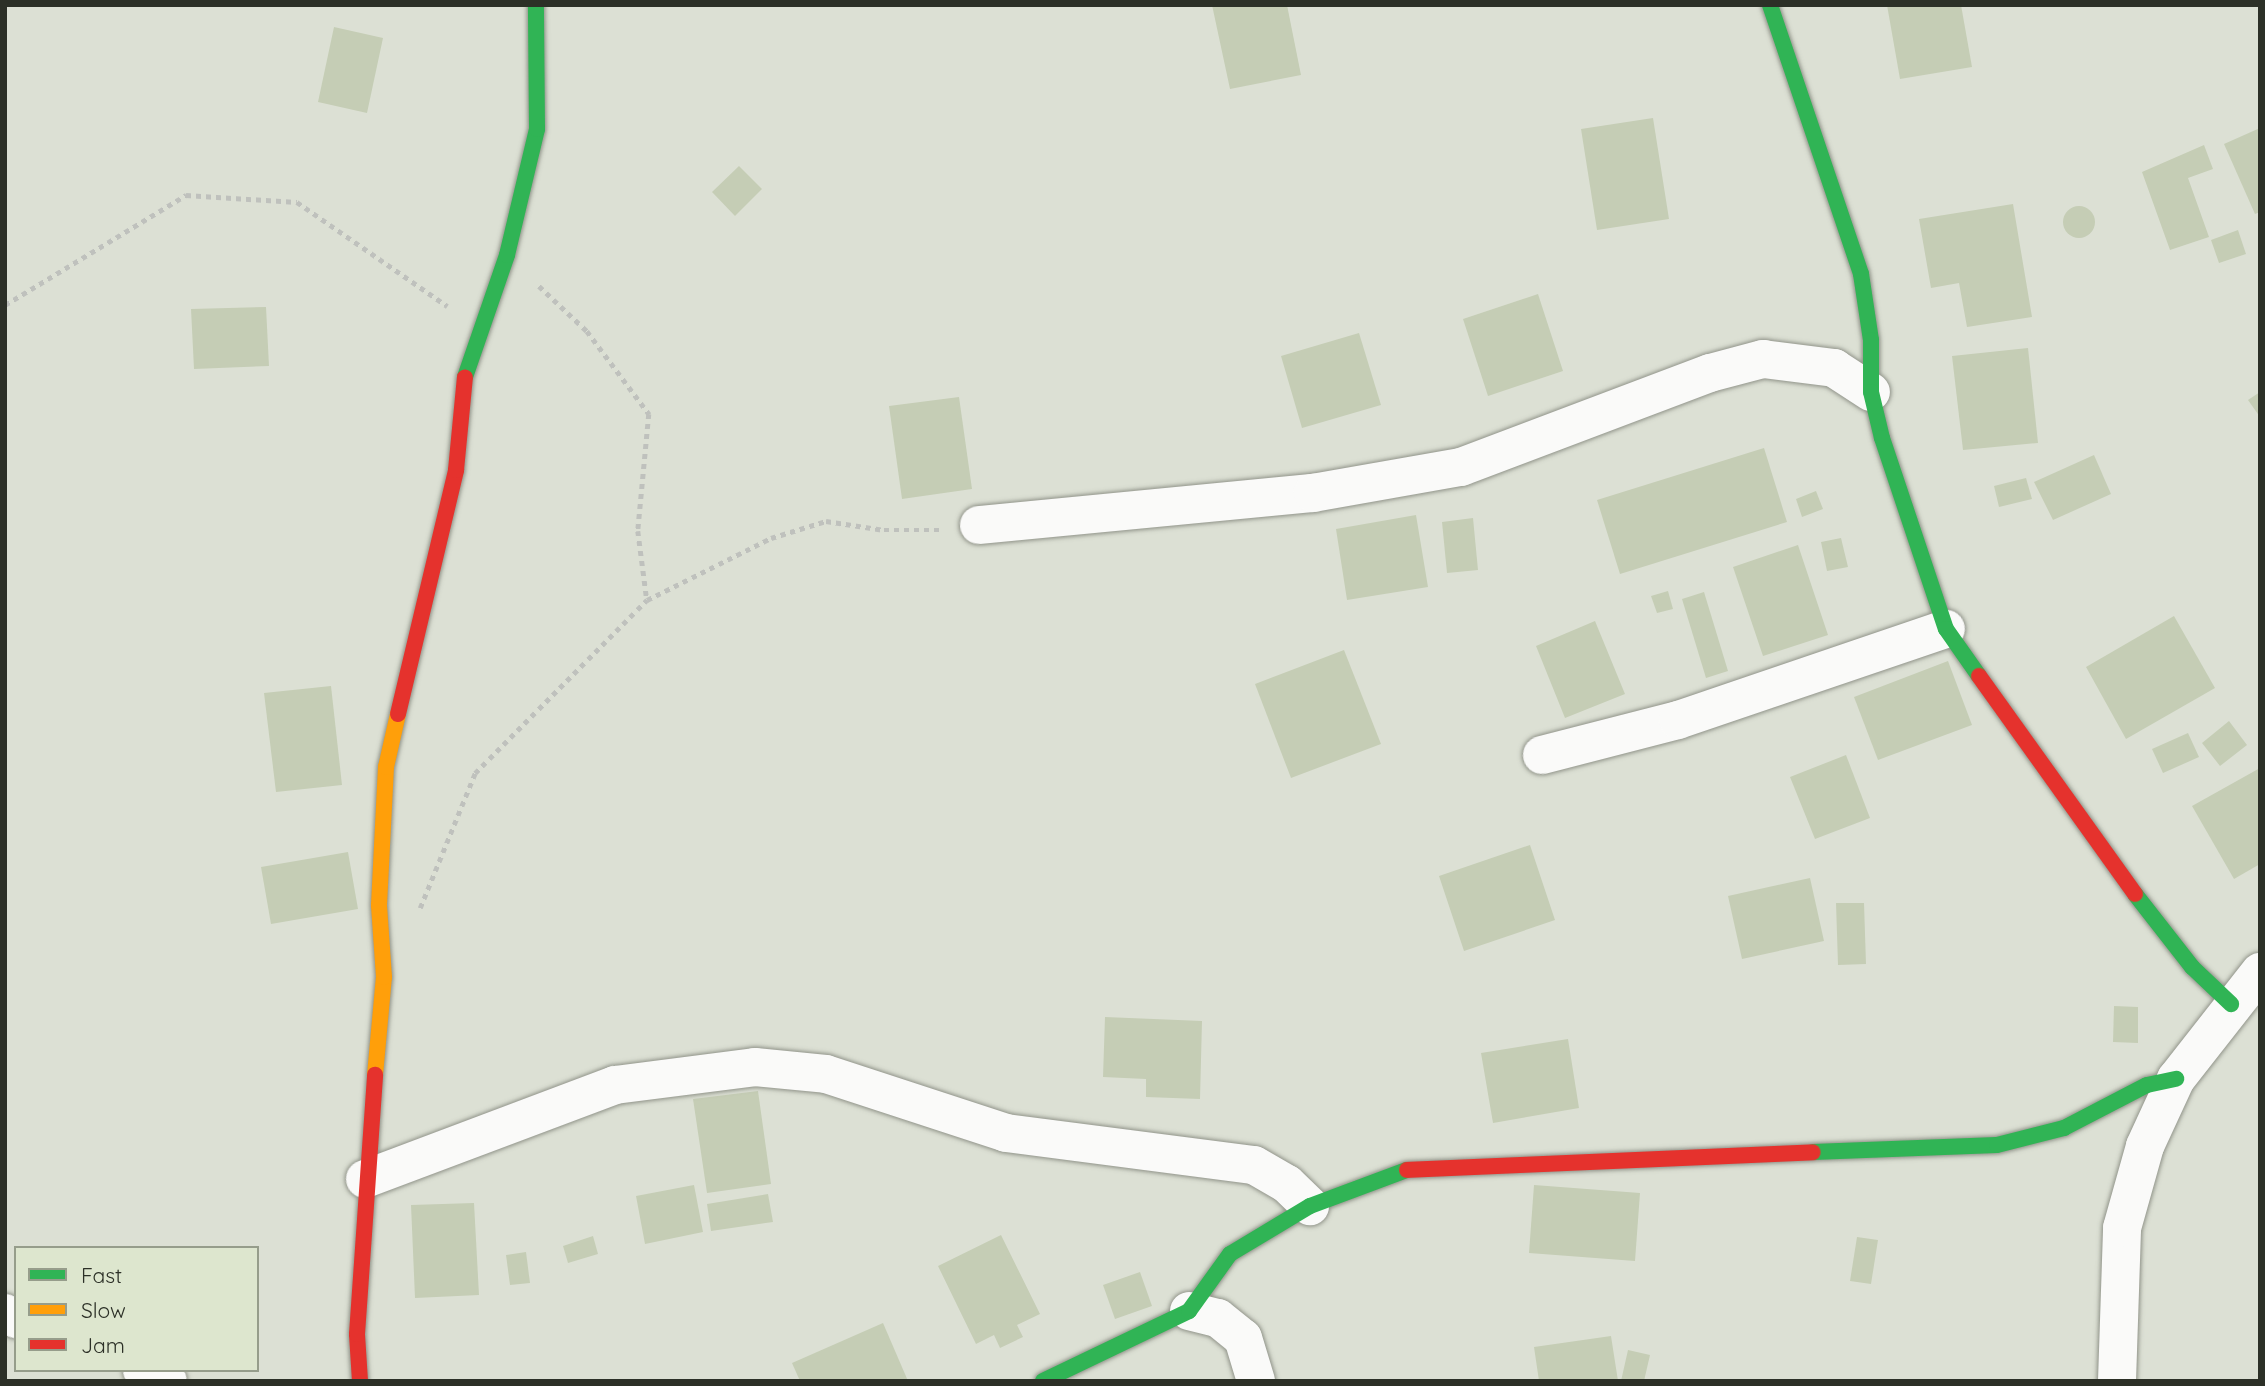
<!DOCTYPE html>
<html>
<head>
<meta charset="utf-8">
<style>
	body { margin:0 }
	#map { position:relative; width:2265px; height:1386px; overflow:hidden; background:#dce0d4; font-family:Quicksand,sans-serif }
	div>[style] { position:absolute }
	.building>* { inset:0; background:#c5cdb5 }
	.round { border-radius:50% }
	.path>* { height:4.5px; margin-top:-2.25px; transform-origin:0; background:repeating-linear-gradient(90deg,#bfc1bd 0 5px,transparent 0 10px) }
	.roads { filter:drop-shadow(0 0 2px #91948a) drop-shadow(0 0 2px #91948a) }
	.street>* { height:38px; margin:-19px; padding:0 19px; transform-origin:19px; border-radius:19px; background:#fafaf9 }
	.fast>* { height:16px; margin:-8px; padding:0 8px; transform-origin:8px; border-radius:8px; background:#30b455 }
	.slow>* { height:16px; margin:-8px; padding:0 8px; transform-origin:8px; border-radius:8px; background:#ff9f0a }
	.jam>* { height:16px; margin:-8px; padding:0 8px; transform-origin:8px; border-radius:8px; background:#e5322d }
	span { translate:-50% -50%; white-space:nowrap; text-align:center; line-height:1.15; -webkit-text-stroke:5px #dde6ce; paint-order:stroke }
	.frame { position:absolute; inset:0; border:7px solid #2c3027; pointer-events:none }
	.legend { position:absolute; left:14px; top:1246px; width:245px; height:126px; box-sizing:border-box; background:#dde6ce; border:2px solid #969d8b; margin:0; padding:9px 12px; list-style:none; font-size:21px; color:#2c3027 }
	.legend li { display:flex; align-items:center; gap:14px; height:35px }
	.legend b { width:35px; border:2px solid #969d8b }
</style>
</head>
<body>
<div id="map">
	<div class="building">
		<i style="clip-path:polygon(1212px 5px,1287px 5px,1301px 75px,1230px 89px)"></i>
		<i style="clip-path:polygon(1887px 5px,1961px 5px,1972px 67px,1900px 79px)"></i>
		<i style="clip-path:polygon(334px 27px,383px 38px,367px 113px,318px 102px)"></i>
		<i style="clip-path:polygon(1653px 118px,1669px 219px,1597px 230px,1581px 129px)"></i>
		<i style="clip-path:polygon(2260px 128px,2260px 212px,2255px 214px,2224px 144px)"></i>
		<i style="clip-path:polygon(2204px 145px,2213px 169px,2188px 178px,2209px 237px,2170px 250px,2142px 172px)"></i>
		<i style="clip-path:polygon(739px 166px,762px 189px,735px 216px,712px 192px)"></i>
		<i style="clip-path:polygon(2013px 204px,2032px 317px,1967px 327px,1959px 283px,1931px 288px,1919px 219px)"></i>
		<i class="round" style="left:2063px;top:206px;width:32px;height:32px"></i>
		<i style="clip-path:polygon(2238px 230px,2246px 254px,2219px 263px,2211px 240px)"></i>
		<i style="clip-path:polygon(1538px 294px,1563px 371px,1488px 396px,1463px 319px)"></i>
		<i style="clip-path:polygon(266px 307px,269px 366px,194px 369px,191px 309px)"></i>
		<i style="clip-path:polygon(1359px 333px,1381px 405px,1302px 428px,1281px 356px)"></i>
		<i style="clip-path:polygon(2028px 348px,2038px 443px,1963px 450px,1952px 356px)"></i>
		<i style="clip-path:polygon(2260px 392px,2260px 417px,2248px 400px)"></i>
		<i style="clip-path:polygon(959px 397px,972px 489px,902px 499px,889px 406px)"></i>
		<i style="clip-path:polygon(1764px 448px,1787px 522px,1620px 574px,1597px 500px)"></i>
		<i style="clip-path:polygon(2094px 455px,2111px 494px,2053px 520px,2034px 482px)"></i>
		<i style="clip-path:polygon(2026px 478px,2032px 499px,1999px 507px,1994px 486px)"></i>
		<i style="clip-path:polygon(1816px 491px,1823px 509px,1802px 517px,1796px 499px)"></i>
		<i style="clip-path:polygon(1416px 515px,1428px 587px,1347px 600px,1336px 529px)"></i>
		<i style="clip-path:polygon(1473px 518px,1478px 570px,1447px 573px,1442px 522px)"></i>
		<i style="clip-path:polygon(1841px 538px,1848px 567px,1827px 571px,1821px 542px)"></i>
		<i style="clip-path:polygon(1798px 545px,1828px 635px,1763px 656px,1733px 567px)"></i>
		<i style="clip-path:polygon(1668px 591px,1673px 609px,1657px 613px,1651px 596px)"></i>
		<i style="clip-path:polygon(1704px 592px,1728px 671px,1706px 678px,1682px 599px)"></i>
		<i style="clip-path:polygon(2174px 616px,2215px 688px,2126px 739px,2086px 667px)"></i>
		<i style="clip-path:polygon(1595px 621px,1625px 694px,1565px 718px,1536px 646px)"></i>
		<i style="clip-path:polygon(1344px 650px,1381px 744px,1291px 778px,1255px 684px)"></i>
		<i style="clip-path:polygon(1948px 661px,1972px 725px,1878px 760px,1854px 697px)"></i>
		<i style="clip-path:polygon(331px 686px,342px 785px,276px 792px,264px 693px)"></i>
		<i style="clip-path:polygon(2229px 721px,2247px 745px,2220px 766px,2202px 743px)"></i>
		<i style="clip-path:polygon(2188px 733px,2199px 757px,2163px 773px,2152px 749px)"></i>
		<i style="clip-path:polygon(1846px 755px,1870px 818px,1815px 839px,1790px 777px)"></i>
		<i style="clip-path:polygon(2260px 768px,2260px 864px,2234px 879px,2192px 806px)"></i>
		<i style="clip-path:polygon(1530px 845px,1555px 920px,1464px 951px,1439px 876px)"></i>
		<i style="clip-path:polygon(348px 852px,358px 909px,271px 924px,261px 867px)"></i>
		<i style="clip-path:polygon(1810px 878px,1824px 941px,1742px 959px,1728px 896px)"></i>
		<i style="clip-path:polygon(1836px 903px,1864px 903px,1866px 964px,1838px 965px)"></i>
		<i style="clip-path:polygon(2114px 1006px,2138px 1007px,2138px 1043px,2113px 1042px)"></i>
		<i style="clip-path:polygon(1105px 1017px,1202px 1021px,1200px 1099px,1146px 1097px,1146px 1079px,1103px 1077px)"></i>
		<i style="clip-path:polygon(1568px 1039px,1579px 1108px,1493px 1123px,1481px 1053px)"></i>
		<i style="clip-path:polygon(758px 1091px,771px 1184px,707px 1193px,693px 1099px)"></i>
		<i style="clip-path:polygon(694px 1185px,703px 1232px,645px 1244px,636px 1196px)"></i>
		<i style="clip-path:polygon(1534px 1185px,1640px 1193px,1635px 1261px,1529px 1253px)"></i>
		<i style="clip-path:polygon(768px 1194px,773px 1222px,711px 1231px,707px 1204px)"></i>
		<i style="clip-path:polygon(474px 1203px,479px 1295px,415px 1298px,411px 1205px)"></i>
		<i style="clip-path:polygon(1001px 1235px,1040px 1314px,1017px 1325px,1023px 1337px,1000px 1348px,994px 1335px,976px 1344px,938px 1266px)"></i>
		<i style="clip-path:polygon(593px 1236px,598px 1254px,568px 1263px,563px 1246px)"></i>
		<i style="clip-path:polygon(1857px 1237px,1878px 1240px,1871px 1284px,1850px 1281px)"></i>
		<i style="clip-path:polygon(526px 1252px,530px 1283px,510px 1285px,506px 1255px)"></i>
		<i style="clip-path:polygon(1140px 1272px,1152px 1306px,1115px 1319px,1103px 1285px)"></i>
		<i style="clip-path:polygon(883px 1323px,908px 1381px,800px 1381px,792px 1363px)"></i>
		<i style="clip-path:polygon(1611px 1336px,1618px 1381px,1539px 1381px,1534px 1347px)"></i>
		<i style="clip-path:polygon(1628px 1350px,1650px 1355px,1644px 1381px,1621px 1381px)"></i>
	</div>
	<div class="path">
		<i style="left:539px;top:286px;width:66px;rotate:43.2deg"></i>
		<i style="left:587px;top:331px;width:104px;rotate:53.2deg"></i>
		<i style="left:649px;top:414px;width:118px;rotate:95.4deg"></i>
		<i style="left:638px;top:531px;width:70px;rotate:82.6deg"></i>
		<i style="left:5px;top:305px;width:212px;rotate:-31.3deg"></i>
		<i style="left:186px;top:195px;width:111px;rotate:3.6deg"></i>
		<i style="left:297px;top:202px;width:183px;rotate:34.7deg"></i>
		<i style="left:420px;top:908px;width:146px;rotate:-67.8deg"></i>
		<i style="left:475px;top:773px;width:244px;rotate:-45.2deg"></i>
		<i style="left:647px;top:600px;width:139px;rotate:-26.6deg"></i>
		<i style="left:771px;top:538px;width:58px;rotate:-17.2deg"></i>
		<i style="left:826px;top:521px;width:59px;rotate:8.8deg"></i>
		<i style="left:884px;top:530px;width:56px"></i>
	</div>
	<div class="roads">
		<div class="street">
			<i style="left:979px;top:525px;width:336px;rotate:-5.5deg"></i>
			<i style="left:1313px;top:493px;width:150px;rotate:-10deg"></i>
			<i style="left:1461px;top:467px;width:266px;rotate:-20.7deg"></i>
			<i style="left:1710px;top:373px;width:55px;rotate:-14.8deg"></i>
			<i style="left:1763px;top:359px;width:72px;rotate:7.2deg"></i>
			<i style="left:1834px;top:368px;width:44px;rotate:33deg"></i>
			<i style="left:1542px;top:755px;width:140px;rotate:-14.4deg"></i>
			<i style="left:1678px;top:720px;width:283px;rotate:-18.8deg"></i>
			<i style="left:365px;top:1179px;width:267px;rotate:-20.6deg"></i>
			<i style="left:615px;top:1085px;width:141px;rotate:-7.3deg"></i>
			<i style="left:755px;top:1067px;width:71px;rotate:5.6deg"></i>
			<i style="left:826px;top:1074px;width:189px;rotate:18.1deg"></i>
			<i style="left:1006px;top:1133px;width:250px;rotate:7.4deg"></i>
			<i style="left:1254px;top:1165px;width:38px;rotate:30deg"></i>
			<i style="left:1287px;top:1184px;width:32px;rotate:44deg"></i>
			<i style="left:1189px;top:1311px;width:30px;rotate:14deg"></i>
			<i style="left:1218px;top:1318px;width:32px;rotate:39deg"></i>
			<i style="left:1243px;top:1338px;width:45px;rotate:73.2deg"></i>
			<i style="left:5px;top:1313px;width:13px;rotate:29deg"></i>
			<i style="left:142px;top:1370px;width:28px;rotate:23deg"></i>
			<i style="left:2117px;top:1381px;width:153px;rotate:-88.1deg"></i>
			<i style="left:2122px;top:1228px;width:85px;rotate:-74.3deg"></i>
			<i style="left:2145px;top:1146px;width:74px;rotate:-65.2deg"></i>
			<i style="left:2176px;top:1079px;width:136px;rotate:-51.9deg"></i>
		</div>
		<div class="fast">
			<i style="left:1770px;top:5px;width:284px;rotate:71.3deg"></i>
			<i style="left:1861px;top:274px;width:67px;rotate:81.4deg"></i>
			<i style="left:1871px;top:340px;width:52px;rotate:90deg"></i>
			<i style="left:1871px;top:392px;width:47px;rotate:76.6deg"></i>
			<i style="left:1882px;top:438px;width:201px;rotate:71.5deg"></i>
			<i style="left:1946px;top:629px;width:57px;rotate:54.9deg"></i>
			<i style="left:465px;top:377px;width:129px;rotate:-71deg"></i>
			<i style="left:507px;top:255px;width:130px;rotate:-76.6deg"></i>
			<i style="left:537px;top:129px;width:124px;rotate:-90.5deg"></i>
			<i style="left:2135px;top:894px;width:93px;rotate:52deg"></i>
			<i style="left:2192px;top:967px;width:54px;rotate:43.5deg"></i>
			<i style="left:1813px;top:1152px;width:184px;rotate:-2.2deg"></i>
			<i style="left:1997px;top:1145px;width:69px;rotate:-14.2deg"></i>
			<i style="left:2064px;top:1128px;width:93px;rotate:-27.4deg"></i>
			<i style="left:2147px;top:1085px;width:30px;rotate:-12deg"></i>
			<i style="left:1043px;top:1381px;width:162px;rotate:-25.6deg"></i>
			<i style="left:1189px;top:1311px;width:70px;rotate:-54.3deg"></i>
			<i style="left:1230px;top:1254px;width:93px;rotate:-31deg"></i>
			<i style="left:1310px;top:1206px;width:103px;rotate:-20.4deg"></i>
		</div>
		<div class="slow">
			<i style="left:375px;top:1075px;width:98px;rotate:-84.8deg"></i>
			<i style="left:384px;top:977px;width:72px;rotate:-94deg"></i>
			<i style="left:379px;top:905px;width:138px;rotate:-87.1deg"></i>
			<i style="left:386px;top:767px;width:54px;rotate:-77.2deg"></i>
		</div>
		<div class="jam">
			<i style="left:1979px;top:676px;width:268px;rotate:54.4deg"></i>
			<i style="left:398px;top:714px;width:251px;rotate:-76.6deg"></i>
			<i style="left:456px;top:470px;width:93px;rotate:-84.5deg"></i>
			<i style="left:1407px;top:1170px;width:406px;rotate:-2.5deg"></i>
			<i style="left:360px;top:1381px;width:47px;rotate:-93.7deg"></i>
			<i style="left:357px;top:1334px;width:260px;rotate:-86deg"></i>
		</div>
	</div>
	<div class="frame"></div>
	<ul class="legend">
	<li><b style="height:9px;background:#30b455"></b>Fast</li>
	<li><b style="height:9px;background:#ff9f0a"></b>Slow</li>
	<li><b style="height:9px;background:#e5322d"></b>Jam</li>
	</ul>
</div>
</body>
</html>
